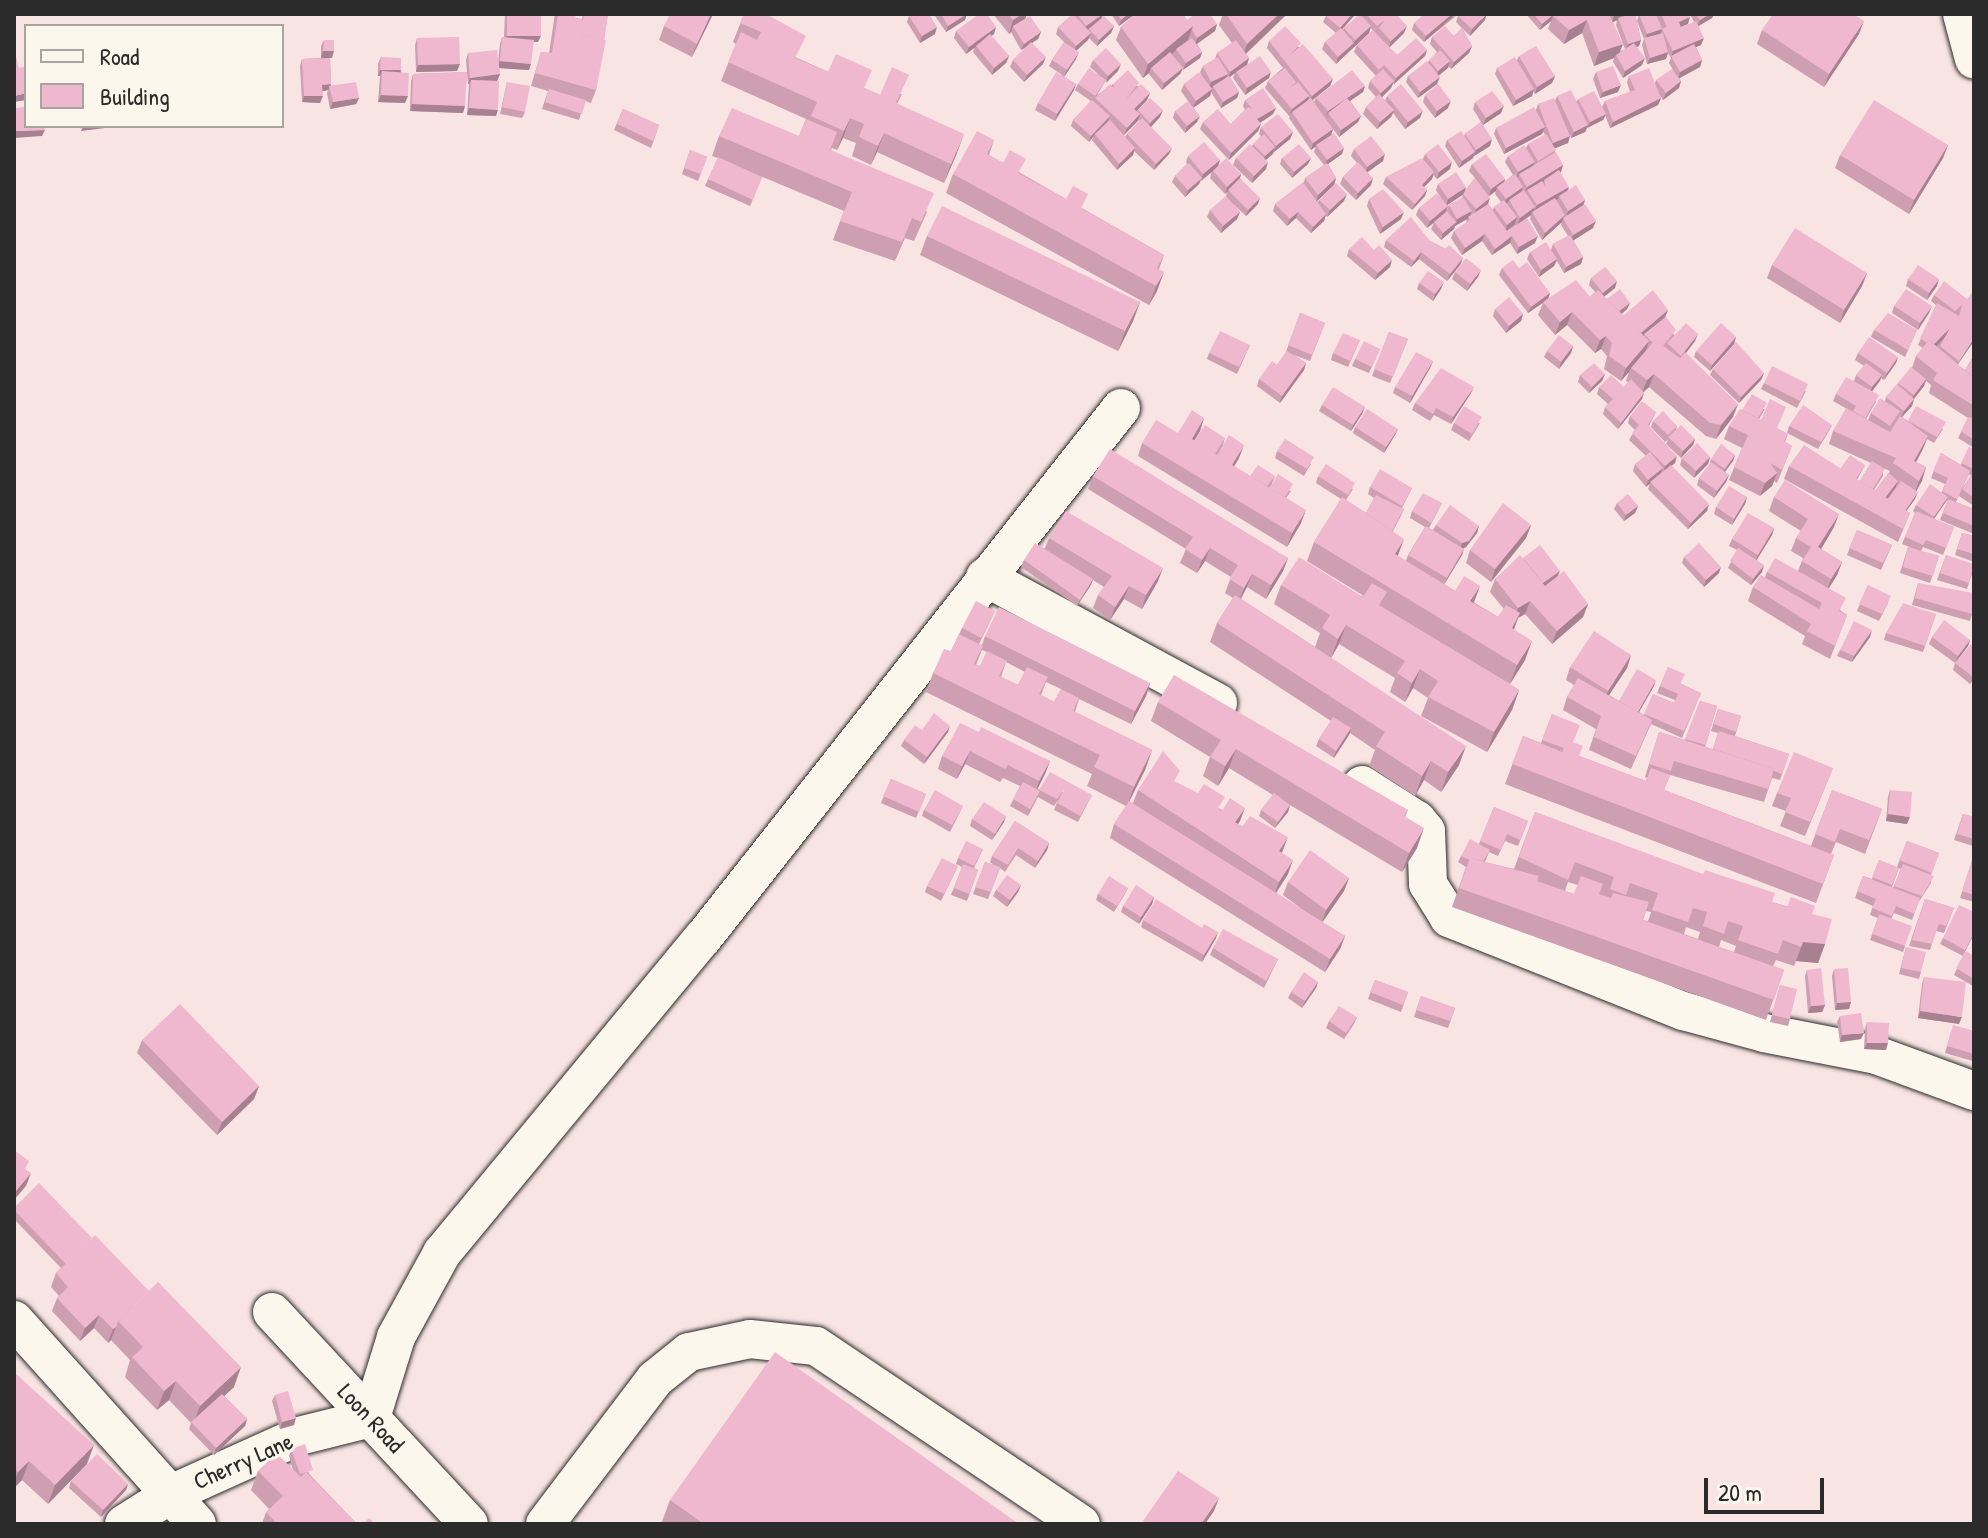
<!DOCTYPE html>
<html>
<head>
<meta charset="utf-8">
<style>
	body { margin:0 }
	#map { position:relative; width:1988px; height:1538px; overflow:hidden; background:#f8e4e3; font-family:"Patrick Hand",sans-serif }
	div>[style] { position:absolute }
	.roads { filter:drop-shadow(0 0 2px #2b2b2b) drop-shadow(0 0 2px #2b2b2b) }
	.minor>* { height:38px; margin:-19px; padding:0 19px; transform-origin:19px; border-radius:19px; background:#fbf7ec }
	.wall>* { inset:0; background:#ce9eb1 }
	.shaded-wall>* { inset:0; background:#a88190 }
	.building>* { inset:0; background:#f0b8ce }
	span { translate:-50% -50%; white-space:nowrap; text-align:center; line-height:1.15; -webkit-text-stroke:6px #fbf7ec; paint-order:stroke }
	.street-label { font-size:24px; color:#2b2b2b }
	.frame { position:absolute; inset:0; border:16px solid #2b2b2b; pointer-events:none }
	.legend { position:absolute; left:24px; top:24px; width:260px; height:104px; box-sizing:border-box; background:#fbf7ec; border:2px solid #a8a59f; margin:0; padding:10px 14px; list-style:none; font-size:24px; color:#2b2b2b }
	.legend li { display:flex; align-items:center; gap:16px; height:40px }
	.legend b { width:40px; border:2px solid #a8a59f }
	.scale { position:absolute; left:1704px; top:1478px; width:120px; height:36px; box-sizing:border-box; border:4px solid #2b2b2b; border-top:0; padding-left:10px; font-size:24px; line-height:28px; white-space:nowrap; color:#2b2b2b; -webkit-text-stroke:6px #fbf7ec; paint-order:stroke }
</style>
</head>
<body>
<div id="map">
	<div class="roads">
		<div class="minor">
			<i style="left:1962px;top:14px;width:47px;rotate:75.1deg"></i>
			<i style="left:985px;top:577px;width:265px;rotate:28.4deg"></i>
			<i style="left:1362px;top:785px;width:65px;rotate:32.5deg"></i>
			<i style="left:1417px;top:820px;width:14px;rotate:51deg"></i>
			<i style="left:1426px;top:831px;width:53px;rotate:87.8deg"></i>
			<i style="left:1428px;top:884px;width:40px;rotate:58deg"></i>
			<i style="left:1449px;top:918px;width:252px;rotate:21.7deg"></i>
			<i style="left:1683px;top:1011px;width:84px;rotate:15.2deg"></i>
			<i style="left:1764px;top:1033px;width:114px;rotate:11.1deg"></i>
			<i style="left:1876px;top:1055px;width:104px;rotate:20.2deg"></i>
			<i style="left:272px;top:1312px;width:289px;rotate:47.1deg"></i>
			<i style="left:14px;top:1320px;width:274px;rotate:48.1deg"></i>
			<i style="left:124px;top:1524px;width:58px;rotate:-32.3deg"></i>
			<i style="left:173px;top:1493px;width:138px;rotate:-24.3deg"></i>
			<i style="left:299px;top:1436px;width:74px;rotate:-14deg"></i>
			<i style="left:371px;top:1418px;width:85px;rotate:-72.8deg"></i>
			<i style="left:396px;top:1337px;width:96px;rotate:-61.3deg"></i>
			<i style="left:442px;top:1253px;width:409px;rotate:-50.4deg"></i>
			<i style="left:703px;top:938px;width:675px;rotate:-51.74deg"></i>
			<i style="left:545px;top:1524px;width:182px;rotate:-52.8deg"></i>
			<i style="left:655px;top:1379px;width:43px;rotate:-38.5deg"></i>
			<i style="left:689px;top:1352px;width:62px;rotate:-12deg"></i>
			<i style="left:750px;top:1339px;width:66px;rotate:6.1deg"></i>
			<i style="left:816px;top:1346px;width:319px;rotate:33.9deg"></i>
		</div>
	</div>
	<div class="wall">
		<i style="clip-path:polygon(505px 14px,541px 14px,538px 42px,533px 42px,529px 70px,499px 68px,500px 74px,497px 81px,496px 116px,467px 115px,469px 84px,468px 84px,467px 73px,463px 113px,410px 111px,411px 81px,413px 74px,467px 72px,466px 60px,468px 53px,498px 62px,500px 44px,502px 37px,504px 37px)"></i>
		<i style="clip-path:polygon(555px 14px,576px 14px,575px 18px,582px 19px,583px 14px,608px 14px,596px 90px,591px 103px,585px 101px,579px 120px,542px 109px,548px 91px,531px 86px,541px 52px,549px 53px)"></i>
		<i style="clip-path:polygon(713px 14px,692px 57px,659px 40px,664px 26px)"></i>
		<i style="clip-path:polygon(744px 14px,797px 58px,880px 95px,902px 94px,897px 104px,957px 153px,944px 183px,877px 152px,871px 165px,852px 156px,856px 143px,843px 138px,837px 150px,832px 148px,831px 150px,927px 212px,914px 241px,905px 238px,895px 261px,833px 240px,844px 211px,760px 176px,762px 177px,750px 206px,705px 186px,718px 158px,712px 156px,719px 136px,799px 136px,806px 119px,721px 81px,736px 44px,733px 42px)"></i>
		<i style="clip-path:polygon(936px 14px,967px 14px,965px 20px,946px 32px,935px 16px)"></i>
		<i style="clip-path:polygon(993px 14px,1027px 14px,1025px 18px,1041px 32px,1038px 39px,1032px 43px,1043px 64px,1024px 82px,1010px 67px,1013px 60px,1027px 47px,1021px 50px,1011px 32px,1009px 34px)"></i>
		<i style="clip-path:polygon(1073px 14px,1103px 14px,1102px 18px,1114px 26px,1111px 33px,1097px 46px,1089px 38px,1076px 50px,1076px 59px,1064px 77px,1076px 84px,1074px 90px,1055px 121px,1035px 110px,1038px 103px,1062px 75px,1049px 66px,1052px 60px,1064px 42px,1056px 34px,1058px 27px)"></i>
		<i style="clip-path:polygon(1111px 14px,1135px 14px,1119px 26px)"></i>
		<i style="clip-path:polygon(1135px 14px,1189px 14px,1184px 16px,1187px 20px,1217px 24px,1215px 31px,1197px 44px,1202px 52px,1200px 58px,1183px 70px,1183px 68px,1180px 74px,1162px 90px,1149px 74px,1149px 73px,1143px 78px,1116px 40px,1121px 27px)"></i>
		<i style="clip-path:polygon(1223px 14px,1287px 14px,1246px 54px,1249px 58px,1247px 64px,1269px 78px,1245px 95px,1233px 78px,1235px 73px,1230px 77px,1239px 92px,1237px 98px,1221px 108px,1211px 92px,1210px 96px,1193px 108px,1197px 122px,1185px 133px,1173px 118px,1175px 111px,1191px 105px,1181px 91px,1184px 84px,1202px 77px,1200px 72px,1203px 66px,1215px 59px,1217px 53px,1232px 43px,1219px 25px)"></i>
		<i style="clip-path:polygon(1327px 14px,1355px 14px,1342px 29px,1343px 30px,1344px 28px,1361px 14px,1396px 14px,1404px 33px,1389px 47px,1397px 55px,1427px 50px,1425px 56px,1394px 84px,1393px 83px,1391px 88px,1382px 97px,1385px 101px,1387px 96px,1420px 118px,1405px 129px,1393px 113px,1391px 117px,1377px 129px,1363px 114px,1366px 107px,1376px 97px,1368px 88px,1370px 81px,1376px 76px,1354px 52px,1357px 45px,1373px 30px,1370px 28px,1369px 33px,1336px 64px,1322px 49px,1325px 42px,1336px 33px,1323px 22px)"></i>
		<i style="clip-path:polygon(evenodd,1526px 14px,1635px 14px,1641px 40px,1639px 46px,1637px 47px,1642px 65px,1623px 78px,1613px 62px,1614px 58px,1594px 66px,1582px 33px,1564px 44px,1548px 29px,1551px 21px,1540px 30px,1526px 14px,1617px 20px,1616px 25px,1625px 49px,1619px 52px,1613px 22px,1617px 20px)"></i>
		<i style="clip-path:polygon(evenodd,1639px 14px,1688px 14px,1688px 24px,1680px 27px,1681px 28px,1694px 22px,1690px 14px,1714px 14px,1712px 18px,1698px 26px,1701px 45px,1696px 47px,1702px 60px,1700px 67px,1679px 78px,1681px 81px,1679px 88px,1663px 100px,1660px 95px,1661px 98px,1658px 105px,1610px 128px,1605px 115px,1603px 120px,1587px 128px,1585px 132px,1571px 138px,1570px 135px,1568px 143px,1555px 148px,1555px 153px,1563px 165px,1560px 172px,1568px 190px,1585px 200px,1583px 206px,1593px 228px,1573px 240px,1583px 257px,1581px 264px,1564px 273px,1557px 261px,1554px 266px,1539px 277px,1527px 259px,1530px 252px,1551px 250px,1553px 244px,1568px 236px,1561px 225px,1562px 222px,1542px 240px,1530px 219px,1531px 215px,1520px 223px,1535px 243px,1517px 254px,1510px 243px,1492px 255px,1482px 241px,1462px 255px,1451px 238px,1454px 231px,1466px 223px,1467px 219px,1455px 226px,1454px 229px,1441px 240px,1431px 229px,1434px 223px,1427px 228px,1416px 215px,1419px 208px,1441px 198px,1436px 190px,1438px 184px,1464px 192px,1475px 178px,1469px 171px,1472px 164px,1505px 179px,1504px 182px,1513px 175px,1505px 162px,1508px 156px,1526px 148px,1528px 144px,1545px 135px,1543px 131px,1542px 134px,1504px 154px,1494px 134px,1496px 128px,1536px 110px,1538px 104px,1555px 101px,1557px 96px,1577px 101px,1578px 99px,1602px 107px,1605px 101px,1630px 92px,1627px 82px,1629px 76px,1655px 83px,1656px 80px,1673px 70px,1669px 63px,1671px 58px,1668px 53px,1666px 59px,1647px 64px,1642px 45px,1644px 39px,1637px 21px,1639px 14px,1496px 191px,1495px 194px,1501px 202px,1494px 207px,1493px 210px,1488px 204px,1489px 196px,1496px 191px,1639px 14px,1463px 194px,1462px 198px,1449px 205px,1446px 212px,1448px 206px,1447px 205px,1463px 194px)"></i>
		<i style="clip-path:polygon(909px 16px,935px 34px,920px 43px,907px 22px)"></i>
		<i style="clip-path:polygon(1456px 16px,1424px 42px,1412px 30px,1414px 23px)"></i>
		<i style="clip-path:polygon(1458px 16px,1485px 20px,1470px 36px,1462px 28px,1472px 46px,1469px 53px,1451px 69px,1448px 66px,1439px 75px,1437px 84px,1418px 98px,1406px 82px,1408px 76px,1428px 62px,1437px 52px,1430px 44px,1432px 37px,1454px 36px,1462px 28px,1456px 22px)"></i>
		<i style="clip-path:polygon(1762px 30px,1859px 34px,1824px 87px,1757px 44px)"></i>
		<i style="clip-path:polygon(956px 31px,994px 34px,991px 36px,1009px 56px,1006px 63px,992px 75px,973px 52px,975px 47px,966px 54px,954px 38px)"></i>
		<i style="clip-path:polygon(417px 38px,457px 71px,416px 72px,415px 45px)"></i>
		<i style="clip-path:polygon(324px 40px,332px 58px,330px 58px,331px 86px,359px 98px,356px 104px,330px 109px,327px 93px,328px 90px,322px 91px,320px 103px,302px 102px,300px 66px,302px 59px,321px 58px,321px 46px)"></i>
		<i style="clip-path:polygon(1269px 41px,1299px 47px,1333px 79px,1330px 86px,1313px 100px,1314px 102px,1316px 98px,1365px 86px,1363px 92px,1350px 101px,1361px 116px,1358px 122px,1339px 137px,1333px 129px,1331px 135px,1342px 154px,1328px 164px,1336px 178px,1334px 185px,1317px 201px,1318px 202px,1319px 200px,1344px 201px,1327px 217px,1326px 215px,1324px 221px,1311px 233px,1296px 218px,1287px 226px,1273px 211px,1275px 204px,1304px 182px,1305px 178px,1324px 165px,1314px 152px,1316px 146px,1311px 150px,1289px 118px,1290px 115px,1289px 116px,1265px 88px,1268px 81px,1283px 68px,1267px 48px)"></i>
		<i style="clip-path:polygon(1519px 56px,1555px 76px,1552px 83px,1535px 94px,1533px 91px,1532px 96px,1513px 106px,1495px 74px,1497px 68px,1517px 60px)"></i>
		<i style="clip-path:polygon(381px 57px,401px 70px,405px 103px,378px 102px,380px 76px,378px 76px,378px 64px)"></i>
		<i style="clip-path:polygon(evenodd,1093px 60px,1118px 71px,1105px 82px,1097px 95px,1113px 84px,1138px 86px,1150px 93px,1147px 100px,1136px 111px,1138px 110px,1160px 117px,1151px 127px,1169px 154px,1154px 170px,1134px 151px,1133px 155px,1117px 170px,1092px 140px,1093px 137px,1089px 142px,1071px 126px,1073px 120px,1091px 101px,1075px 90px,1078px 84px,1098px 74px,1090px 67px,1093px 60px,1138px 119px,1140px 121px,1127px 134px,1125px 137px,1124px 135px,1138px 119px)"></i>
		<i style="clip-path:polygon(1596px 72px,1618px 92px,1600px 98px,1593px 79px)"></i>
		<i style="clip-path:polygon(507px 82px,525px 112px,522px 118px,500px 114px)"></i>
		<i style="clip-path:polygon(1425px 95px,1448px 108px,1435px 118px,1423px 102px)"></i>
		<i style="clip-path:polygon(1245px 100px,1276px 108px,1273px 114px,1260px 123px,1261px 124px,1258px 131px,1229px 160px,1200px 129px,1203px 122px,1231px 124px,1245px 110px,1243px 106px)"></i>
		<i style="clip-path:polygon(1475px 102px,1501px 113px,1483px 125px,1490px 146px,1474px 156px,1473px 158px,1459px 168px,1445px 146px,1447px 140px,1464px 136px,1465px 134px,1481px 122px,1473px 109px)"></i>
		<i style="clip-path:polygon(623px 109px,659px 125px,651px 148px,614px 130px)"></i>
		<i style="clip-path:polygon(1261px 127px,1293px 132px,1290px 139px,1274px 152px,1266px 160px,1266px 169px,1252px 183px,1233px 165px,1236px 158px,1252px 146px,1261px 136px,1259px 134px)"></i>
		<i style="clip-path:polygon(994px 140px,989px 155px,1164px 255px,1159px 269px,1157px 291px,1149px 305px,946px 193px,953px 174px)"></i>
		<i style="clip-path:polygon(1948px 145px,1943px 158px,1909px 214px,1835px 168px,1840px 155px)"></i>
		<i style="clip-path:polygon(1354px 149px,1383px 161px,1367px 172px,1371px 185px,1356px 200px,1340px 184px,1343px 177px,1357px 163px,1351px 156px)"></i>
		<i style="clip-path:polygon(690px 150px,707px 157px,698px 181px,682px 174px)"></i>
		<i style="clip-path:polygon(1425px 154px,1450px 169px,1437px 179px,1433px 175px,1432px 179px,1424px 187px,1427px 190px,1425px 196px,1412px 210px,1383px 184px,1386px 177px,1423px 159px)"></i>
		<i style="clip-path:polygon(1188px 156px,1220px 160px,1218px 166px,1241px 174px,1240px 178px,1258px 204px,1246px 216px,1232px 203px,1240px 212px,1237px 219px,1221px 233px,1207px 217px,1210px 210px,1226px 197px,1227px 191px,1225px 194px,1210px 178px,1212px 171px,1200px 180px,1199px 184px,1185px 197px,1172px 182px,1175px 176px,1187px 164px,1186px 162px)"></i>
		<i style="clip-path:polygon(1282px 158px,1311px 158px,1308px 164px,1292px 178px,1280px 164px)"></i>
		<i style="clip-path:polygon(1369px 199px,1401px 219px,1380px 234px,1367px 206px)"></i>
		<i style="clip-path:polygon(927px 236px,1140px 302px,1133px 321px,1118px 351px,920px 255px)"></i>
		<i style="clip-path:polygon(1386px 240px,1430px 241px,1463px 258px,1460px 265px,1447px 281px,1419px 259px,1411px 267px,1384px 247px)"></i>
		<i style="clip-path:polygon(1349px 249px,1374px 250px,1390px 267px,1375px 280px,1347px 256px)"></i>
		<i style="clip-path:polygon(1772px 265px,1867px 273px,1862px 286px,1840px 323px,1767px 278px)"></i>
		<i style="clip-path:polygon(1502px 268px,1519px 268px,1550px 293px,1548px 299px,1590px 297px,1595px 292px,1589px 285px,1591px 278px,1615px 288px,1604px 297px,1607px 299px,1630px 303px,1627px 309px,1622px 314px,1623px 316px,1668px 310px,1665px 317px,1674px 335px,1695px 341px,1686px 353px,1733px 417px,1716px 439px,1706px 436px,1649px 387px,1644px 392px,1642px 399px,1618px 429px,1603px 414px,1605px 407px,1608px 404px,1597px 394px,1599px 387px,1624px 387px,1628px 382px,1626px 381px,1629px 372px,1621px 381px,1604px 369px,1607px 356px,1601px 349px,1595px 353px,1567px 325px,1555px 335px,1538px 315px,1543px 303px,1528px 313px,1499px 275px)"></i>
		<i style="clip-path:polygon(1455px 272px,1478px 277px,1467px 291px,1452px 279px)"></i>
		<i style="clip-path:polygon(1908px 279px,1937px 286px,1927px 300px,1906px 286px)"></i>
		<i style="clip-path:polygon(1419px 283px,1441px 289px,1433px 301px,1417px 289px)"></i>
		<i style="clip-path:polygon(evenodd,1934px 295px,1967px 299px,1958px 365px,1965px 370px,1973px 357px,1974px 353px,1974px 448px,1958px 438px,1968px 418px,1929px 393px,1931px 385px,1926px 381px,1924px 386px,1914px 399px,1912px 406px,1902px 417px,1908px 421px,1943px 429px,1934px 443px,1927px 439px,1916px 462px,1926px 467px,1916px 491px,1915px 499px,1906px 511px,1910px 513px,1898px 542px,1784px 479px,1789px 466px,1840px 469px,1865px 465px,1857px 480px,1860px 481px,1871px 463px,1829px 444px,1833px 431px,1849px 410px,1833px 401px,1836px 394px,1854px 381px,1856px 375px,1864px 366px,1855px 360px,1858px 353px,1898px 357px,1896px 363px,1884px 380px,1881px 378px,1872px 391px,1876px 402px,1866px 419px,1868px 420px,1871px 413px,1885px 401px,1886px 397px,1912px 368px,1916px 356px,1923px 348px,1918px 345px,1936px 305px,1931px 301px,1934px 295px,1883px 468px,1890px 471px,1875px 491px,1874px 490px,1883px 476px,1883px 468px)"></i>
		<i style="clip-path:polygon(1894px 306px,1929px 313px,1918px 330px,1892px 313px)"></i>
		<i style="clip-path:polygon(1495px 309px,1523px 314px,1521px 321px,1506px 333px,1493px 316px)"></i>
		<i style="clip-path:polygon(1300px 313px,1325px 323px,1310px 361px,1294px 355px,1306px 363px,1304px 370px,1280px 403px,1257px 386px,1259px 379px,1277px 365px,1286px 352px)"></i>
		<i style="clip-path:polygon(1874px 330px,1917px 330px,1905px 357px,1871px 337px)"></i>
		<i style="clip-path:polygon(1389px 332px,1408px 339px,1390px 383px,1372px 376px)"></i>
		<i style="clip-path:polygon(1736px 337px,1734px 344px,1710px 371px,1694px 357px,1696px 351px)"></i>
		<i style="clip-path:polygon(1360px 340px,1348px 367px,1331px 360px,1333px 353px)"></i>
		<i style="clip-path:polygon(1250px 345px,1237px 374px,1207px 359px,1209px 353px)"></i>
		<i style="clip-path:polygon(1573px 346px,1571px 353px,1559px 369px,1544px 357px,1547px 351px)"></i>
		<i style="clip-path:polygon(1380px 349px,1369px 373px,1352px 366px,1355px 359px)"></i>
		<i style="clip-path:polygon(1433px 361px,1430px 368px,1410px 403px,1393px 393px,1395px 387px)"></i>
		<i style="clip-path:polygon(1713px 369px,1764px 373px,1761px 380px,1739px 403px,1710px 375px)"></i>
		<i style="clip-path:polygon(1605px 374px,1602px 381px,1589px 393px,1578px 382px,1580px 375px)"></i>
		<i style="clip-path:polygon(1764px 383px,1806px 391px,1797px 408px,1761px 389px)"></i>
		<i style="clip-path:polygon(1471px 393px,1451px 424px,1434px 415px,1430px 421px,1412px 410px,1415px 403px)"></i>
		<i style="clip-path:polygon(1322px 405px,1365px 407px,1362px 414px,1351px 431px,1319px 411px)"></i>
		<i style="clip-path:polygon(1765px 409px,1759px 419px,1788px 434px,1785px 442px,1792px 446px,1777px 483px,1774px 481px,1772px 486px,1760px 496px,1729px 480px,1742px 448px,1724px 439px,1729px 426px,1742px 410px)"></i>
		<i style="clip-path:polygon(1656px 412px,1649px 426px,1675px 463px,1671px 466px,1707px 511px,1688px 529px,1648px 489px,1650px 483px,1646px 487px,1633px 471px,1635px 464px,1646px 456px,1629px 440px,1635px 430px,1628px 423px,1630px 416px)"></i>
		<i style="clip-path:polygon(1204px 418px,1200px 431px,1194px 441px,1225px 438px,1223px 445px,1239px 458px,1234px 466px,1250px 476px,1275px 476px,1272px 483px,1291px 491px,1286px 498px,1301px 523px,1287px 547px,1138px 456px,1142px 443px,1178px 433px)"></i>
		<i style="clip-path:polygon(1653px 421px,1677px 426px,1676px 430px,1695px 439px,1693px 445px,1681px 458px,1666px 444px,1668px 440px,1665px 442px,1651px 427px)"></i>
		<i style="clip-path:polygon(1454px 423px,1480px 423px,1469px 441px,1451px 430px)"></i>
		<i style="clip-path:polygon(1832px 425px,1829px 431px,1818px 449px,1787px 433px,1789px 426px)"></i>
		<i style="clip-path:polygon(1355px 427px,1398px 429px,1395px 435px,1384px 453px,1353px 433px)"></i>
		<i style="clip-path:polygon(evenodd,1969px 447px,1974px 450px,1974px 506px,1959px 496px,1961px 491px,1956px 502px,1974px 509px,1974px 529px,1972px 533px,1940px 520px,1947px 502px,1946px 501px,1934px 519px,1954px 527px,1943px 555px,1923px 547px,1921px 551px,1939px 556px,1930px 583px,1900px 573px,1908px 547px,1917px 550px,1902px 544px,1915px 513px,1913px 511px,1916px 505px,1942px 492px,1945px 484px,1931px 478px,1941px 453px,1961px 465px,1969px 447px,1969px 474px,1971px 476px,1962px 488px,1969px 474px)"></i>
		<i style="clip-path:polygon(1277px 451px,1311px 464px,1304px 476px,1275px 458px)"></i>
		<i style="clip-path:polygon(1735px 455px,1733px 461px,1725px 472px,1729px 475px,1726px 482px,1714px 498px,1697px 485px,1699px 478px,1709px 466px,1711px 459px)"></i>
		<i style="clip-path:polygon(1710px 457px,1708px 464px,1694px 478px,1680px 465px,1682px 458px)"></i>
		<i style="clip-path:polygon(1093px 476px,1288px 558px,1283px 571px,1266px 599px,1247px 587px,1241px 599px,1315px 647px,1320px 633px,1274px 604px,1281px 585px,1364px 596px,1307px 561px,1314px 542px,1341px 499px,1316px 483px,1318px 476px,1353px 489px,1346px 500px,1366px 513px,1374px 498px,1368px 494px,1370px 487px,1412px 488px,1402px 508px,1404px 509px,1401px 516px,1393px 531px,1398px 556px,1406px 561px,1408px 555px,1425px 527px,1410px 518px,1412px 511px,1442px 503px,1429px 528px,1433px 530px,1436px 525px,1479px 526px,1477px 533px,1466px 547px,1464px 548px,1462px 555px,1444px 584px,1498px 617px,1504px 609px,1490px 592px,1495px 579px,1523px 559px,1560px 571px,1558px 575px,1588px 604px,1583px 617px,1552px 644px,1525px 614px,1518px 618px,1514px 629px,1525px 660px,1510px 684px,1382px 607px,1519px 690px,1512px 710px,1487px 752px,1421px 716px,1428px 698px,1413px 688px,1405px 702px,1390px 692px,1395px 678px,1339px 644px,1331px 658px,1459px 765px,1441px 792px,1424px 780px,1415px 796px,1369px 766px,1375px 750px,1350px 733px,1334px 758px,1316px 746px,1319px 739px,1331px 721px,1210px 642px,1217px 623px,1233px 598px,1225px 593px,1231px 577px,1205px 561px,1197px 573px,1180px 563px,1186px 549px,1088px 489px)"></i>
		<i style="clip-path:polygon(1747px 497px,1745px 504px,1732px 525px,1714px 514px,1716px 507px)"></i>
		<i style="clip-path:polygon(1774px 497px,1834px 527px,1821px 549px,1842px 562px,1837px 575px,1828px 588px,1841px 611px,1847px 615px,1830px 659px,1802px 644px,1805px 636px,1748px 601px,1753px 587px,1765px 577px,1767px 572px,1798px 571px,1803px 558px,1791px 551px,1796px 538px,1801px 531px,1769px 511px)"></i>
		<i style="clip-path:polygon(1617px 503px,1638px 506px,1635px 513px,1624px 521px,1614px 509px)"></i>
		<i style="clip-path:polygon(1531px 525px,1526px 538px,1491px 582px,1466px 563px,1470px 550px)"></i>
		<i style="clip-path:polygon(1774px 528px,1772px 535px,1757px 560px,1762px 572px,1751px 585px,1728px 568px,1737px 550px,1729px 546px,1732px 539px)"></i>
		<i style="clip-path:polygon(1857px 530px,1892px 545px,1881px 570px,1847px 555px)"></i>
		<i style="clip-path:polygon(1962px 533px,1974px 536px,1974px 562px,1955px 555px)"></i>
		<i style="clip-path:polygon(1049px 538px,1158px 581px,1142px 609px,1124px 599px,1110px 620px,1093px 608px,1098px 595px,1104px 587px,1093px 580px,1077px 606px,1021px 567px,1024px 560px,1045px 548px)"></i>
		<i style="clip-path:polygon(1946px 555px,1974px 568px,1967px 589px,1937px 580px)"></i>
		<i style="clip-path:polygon(1684px 557px,1719px 573px,1704px 587px,1682px 563px)"></i>
		<i style="clip-path:polygon(1918px 583px,1972px 614px,1970px 621px,1912px 605px)"></i>
		<i style="clip-path:polygon(1868px 585px,1888px 603px,1879px 621px,1857px 611px)"></i>
		<i style="clip-path:polygon(evenodd,995px 611px,979px 644px,982px 645px,985px 636px,1150px 683px,1146px 696px,1131px 724px,1079px 699px,1075px 712px,1152px 750px,1145px 770px,1129px 801px,1133px 803px,1138px 790px,1176px 782px,1240px 821px,1238px 824px,1283px 850px,1282px 853px,1288px 874px,1276px 893px,1303px 910px,1283px 895px,1288px 882px,1349px 878px,1344px 891px,1322px 922px,1345px 936px,1340px 949px,1325px 972px,1110px 838px,1114px 824px,1126px 806px,1087px 786px,1092px 774px,926px 692px,933px 673px,951px 651px,962px 628px,995px 611px,982px 650px,987px 652px,980px 666px,976px 665px,982px 650px,995px 611px,1006px 662px,1025px 672px,1018px 685px,1001px 677px,1006px 662px,995px 611px,1046px 682px,1061px 689px,1054px 702px,1041px 695px,1046px 682px)"></i>
		<i style="clip-path:polygon(1936px 614px,1923px 652px,1884px 640px,1886px 633px)"></i>
		<i style="clip-path:polygon(1870px 637px,1852px 662px,1837px 656px,1840px 650px)"></i>
		<i style="clip-path:polygon(1932px 637px,1970px 640px,1968px 646px,1955px 663px,1929px 644px)"></i>
		<i style="clip-path:polygon(1974px 646px,1974px 679px,1970px 684px,1953px 670px,1955px 663px)"></i>
		<i style="clip-path:polygon(1631px 655px,1627px 668px,1609px 695px,1619px 701px,1654px 686px,1639px 712px,1644px 715px,1653px 694px,1674px 703px,1675px 700px,1657px 693px,1668px 667px,1681px 684px,1701px 693px,1682px 738px,1651px 724px,1631px 769px,1589px 750px,1596px 729px,1563px 710px,1567px 697px,1574px 685px,1566px 680px,1570px 667px)"></i>
		<i style="clip-path:polygon(1700px 701px,1717px 706px,1705px 747px,1713px 749px,1718px 733px,1711px 731px,1718px 709px,1741px 716px,1735px 736px,1789px 754px,1780px 780px,1772px 778px,1764px 802px,1670px 775px,1664px 790px,1811px 846px,1832px 790px,1882px 809px,1865px 854px,1836px 842px,1831px 854px,1834px 855px,1816px 903px,1505px 784px,1523px 736px,1541px 743px,1552px 714px,1573px 742px,1579px 756px,1646px 781px,1647px 778px,1645px 777px,1659px 732px,1685px 740px)"></i>
		<i style="clip-path:polygon(1158px 702px,1408px 810px,1405px 817px,1417px 848px,1402px 872px,1290px 805px,1288px 812px,1275px 828px,1259px 816px,1261px 810px,1273px 795px,1229px 768px,1218px 786px,1203px 776px,1210px 757px,1151px 721px)"></i>
		<i style="clip-path:polygon(922px 730px,948px 732px,924px 764px,901px 746px,904px 740px)"></i>
		<i style="clip-path:polygon(979px 732px,1050px 761px,1045px 774px,1037px 789px,1092px 795px,1078px 822px,1054px 810px,1058px 800px,1054px 806px,1038px 797px,1028px 816px,1010px 806px,1020px 786px,1003px 778px,1000px 782px,965px 764px,957px 779px,938px 769px,942px 756px)"></i>
		<i style="clip-path:polygon(1833px 768px,1805px 836px,1780px 826px,1786px 811px,1772px 806px,1777px 793px)"></i>
		<i style="clip-path:polygon(891px 779px,926px 794px,916px 818px,881px 803px)"></i>
		<i style="clip-path:polygon(1890px 790px,1907px 824px,1886px 821px,1888px 797px)"></i>
		<i style="clip-path:polygon(963px 806px,950px 832px,922px 816px,924px 810px)"></i>
		<i style="clip-path:polygon(evenodd,1494px 807px,1528px 821px,1518px 846px,1505px 841px,1498px 856px,1489px 852px,1485px 862px,1514px 869px,1535px 812px,1772px 902px,1812px 914px,1825px 944px,1818px 963px,1796px 961px,1794px 966px,1776px 960px,1773px 966px,1784px 970px,1766px 1020px,1452px 907px,1466px 867px,1458px 862px,1461px 856px,1479px 844px,1494px 807px,1568px 882px,1578px 885px,1574px 894px,1565px 891px,1568px 882px,1494px 807px,1646px 911px,1651px 912px,1648px 921px,1643px 920px,1646px 911px,1494px 807px,1686px 927px,1700px 932px,1698px 939px,1684px 934px,1686px 927px,1494px 807px,1721px 940px,1736px 946px,1734px 952px,1719px 947px,1721px 940px)"></i>
		<i style="clip-path:polygon(1963px 814px,1974px 817px,1973px 846px,1954px 840px)"></i>
		<i style="clip-path:polygon(972px 819px,1004px 822px,992px 840px,970px 826px)"></i>
		<i style="clip-path:polygon(1015px 821px,1049px 843px,1047px 850px,1035px 868px,1016px 855px,1005px 872px,1000px 868px,988px 899px,973px 894px,985px 862px,994px 865px,990px 862px,992px 856px)"></i>
		<i style="clip-path:polygon(1907px 841px,1939px 853px,1931px 875px,1931px 883px,1918px 903px,1912px 920px,1894px 913px,1891px 919px,1905px 946px,1903px 952px,1870px 940px,1878px 918px,1870px 915px,1873px 906px,1855px 898px,1863px 876px,1872px 879px,1879px 860px,1899px 868px,1892px 887px,1893px 888px,1901px 869px,1897px 867px)"></i>
		<i style="clip-path:polygon(983px 849px,974px 868px,978px 870px,967px 901px,951px 895px,962px 867px,956px 864px,958px 858px)"></i>
		<i style="clip-path:polygon(1974px 855px,1974px 902px,1960px 898px)"></i>
		<i style="clip-path:polygon(958px 866px,941px 901px,925px 892px,927px 886px)"></i>
		<i style="clip-path:polygon(1021px 885px,1018px 892px,1007px 907px,993px 896px,996px 890px)"></i>
		<i style="clip-path:polygon(1128px 888px,1125px 894px,1114px 912px,1096px 900px,1098px 894px)"></i>
		<i style="clip-path:polygon(1154px 897px,1152px 904px,1139px 924px,1121px 912px,1123px 906px)"></i>
		<i style="clip-path:polygon(1925px 899px,1954px 908px,1944px 933px,1936px 931px,1930px 950px,1909px 946px)"></i>
		<i style="clip-path:polygon(1974px 912px,1974px 934px,1963px 956px,1974px 956px,1974px 984px,1973px 986px,1954px 975px,1963px 956px,1940px 944px,1943px 938px)"></i>
		<i style="clip-path:polygon(1143px 920px,1216px 938px,1202px 962px,1141px 927px)"></i>
		<i style="clip-path:polygon(1906px 947px,1921px 972px,1919px 979px,1899px 974px)"></i>
		<i style="clip-path:polygon(1213px 948px,1278px 959px,1264px 988px,1210px 955px)"></i>
		<i style="clip-path:polygon(1834px 969px,1851px 1002px,1849px 1009px,1835px 1010px,1832px 976px)"></i>
		<i style="clip-path:polygon(1807px 970px,1825px 1005px,1822px 1012px,1808px 1013px,1805px 976px)"></i>
		<i style="clip-path:polygon(1924px 977px,1959px 1024px,1918px 1018px,1922px 984px)"></i>
		<i style="clip-path:polygon(1375px 980px,1408px 992px,1401px 1012px,1368px 999px)"></i>
		<i style="clip-path:polygon(1318px 982px,1316px 988px,1302px 1008px,1288px 998px,1291px 992px)"></i>
		<i style="clip-path:polygon(1780px 985px,1790px 1019px,1788px 1026px,1770px 1022px)"></i>
		<i style="clip-path:polygon(1421px 996px,1455px 1008px,1448px 1028px,1414px 1017px)"></i>
		<i style="clip-path:polygon(1840px 1016px,1861px 1039px,1840px 1042px,1837px 1022px)"></i>
		<i style="clip-path:polygon(1357px 1017px,1354px 1024px,1344px 1039px,1326px 1028px,1329px 1021px)"></i>
		<i style="clip-path:polygon(1867px 1022px,1886px 1050px,1864px 1049px,1865px 1029px)"></i>
		<i style="clip-path:polygon(1974px 1031px,1973px 1061px,1945px 1053px,1951px 1032px)"></i>
		<i style="clip-path:polygon(142px 1040px,259px 1086px,254px 1099px,217px 1135px,137px 1053px)"></i>
		<i style="clip-path:polygon(14px 1208px,234px 1387px,224px 1396px,247px 1419px,245px 1426px,214px 1455px,189px 1429px,191px 1423px,169px 1400px,157px 1410px,125px 1377px,130px 1360px,111px 1340px,108px 1343px,94px 1328px,80px 1341px,52px 1311px,57px 1298px,59px 1296px,51px 1287px,56px 1273px,61px 1268px,14px 1219px)"></i>
		<i style="clip-path:polygon(14px 1372px,87px 1464px,48px 1504px,22px 1480px,14px 1488px)"></i>
		<i style="clip-path:polygon(275px 1395px,294px 1425px,280px 1429px,272px 1401px)"></i>
		<i style="clip-path:polygon(291px 1449px,311px 1476px,357px 1524px,262px 1524px,266px 1512px,269px 1509px,251px 1490px,258px 1471px,293px 1470px,289px 1456px)"></i>
		<i style="clip-path:polygon(71px 1481px,128px 1484px,126px 1490px,101px 1517px,69px 1488px)"></i>
		<i style="clip-path:polygon(670px 1500px,1019px 1524px,661px 1524px)"></i>
	</div>
	<div class="shaded-wall">
		<i style="clip-path:polygon(711px 14px,713px 14px,692px 57px,697px 44px)"></i>
		<i style="clip-path:polygon(967px 14px,965px 20px,946px 32px,948px 26px)"></i>
		<i style="clip-path:polygon(1022px 14px,1027px 14px,1024px 22px,1013px 26px,1011px 32px,1009px 34px,1013px 20px)"></i>
		<i style="clip-path:polygon(1103px 14px,1101px 20px,1084px 32px,1086px 26px)"></i>
		<i style="clip-path:polygon(1128px 14px,1135px 14px,1119px 26px,1121px 20px)"></i>
		<i style="clip-path:polygon(1279px 14px,1287px 14px,1242px 57px,1247px 44px)"></i>
		<i style="clip-path:polygon(1352px 14px,1355px 14px,1354px 16px,1338px 34px,1340px 28px)"></i>
		<i style="clip-path:polygon(1452px 14px,1456px 14px,1424px 42px,1426px 36px)"></i>
		<i style="clip-path:polygon(1487px 14px,1485px 20px,1470px 36px,1472px 29px)"></i>
		<i style="clip-path:polygon(1554px 14px,1557px 14px,1553px 16px,1551px 21px,1540px 30px,1542px 24px)"></i>
		<i style="clip-path:polygon(1619px 14px,1631px 14px,1611px 23px,1614px 16px)"></i>
		<i style="clip-path:polygon(1710px 14px,1714px 14px,1712px 18px,1697px 27px,1700px 20px)"></i>
		<i style="clip-path:polygon(1690px 17px,1688px 24px,1676px 29px,1679px 22px)"></i>
		<i style="clip-path:polygon(1587px 20px,1582px 33px,1564px 44px,1569px 30px)"></i>
		<i style="clip-path:polygon(1864px 21px,1859px 34px,1824px 87px,1829px 74px)"></i>
		<i style="clip-path:polygon(1217px 24px,1215px 31px,1195px 45px,1197px 38px)"></i>
		<i style="clip-path:polygon(1114px 26px,1111px 33px,1097px 46px,1099px 40px)"></i>
		<i style="clip-path:polygon(1193px 26px,1188px 40px,1153px 70px,1151px 68px,1149px 73px,1143px 78px,1148px 64px)"></i>
		<i style="clip-path:polygon(1371px 26px,1369px 33px,1336px 64px,1338px 57px)"></i>
		<i style="clip-path:polygon(1407px 26px,1404px 33px,1389px 48px,1391px 41px)"></i>
		<i style="clip-path:polygon(937px 27px,935px 34px,920px 43px,922px 36px)"></i>
		<i style="clip-path:polygon(996px 27px,994px 34px,966px 54px,969px 47px)"></i>
		<i style="clip-path:polygon(1662px 29px,1660px 36px,1645px 41px,1647px 34px)"></i>
		<i style="clip-path:polygon(1041px 32px,1038px 39px,1021px 50px,1024px 44px)"></i>
		<i style="clip-path:polygon(1091px 33px,1088px 40px,1074px 53px,1076px 46px)"></i>
		<i style="clip-path:polygon(507px 36px,541px 36px,538px 42px,504px 42px)"></i>
		<i style="clip-path:polygon(1704px 38px,1701px 45px,1671px 58px,1673px 51px)"></i>
		<i style="clip-path:polygon(1641px 40px,1639px 46px,1625px 51px,1628px 44px)"></i>
		<i style="clip-path:polygon(1623px 44px,1618px 57px,1616px 55px,1614px 58px,1594px 66px,1599px 52px)"></i>
		<i style="clip-path:polygon(1472px 46px,1469px 53px,1451px 69px,1454px 62px)"></i>
		<i style="clip-path:polygon(1427px 50px,1425px 56px,1394px 84px,1396px 78px)"></i>
		<i style="clip-path:polygon(323px 51px,334px 51px,332px 58px,321px 58px)"></i>
		<i style="clip-path:polygon(1079px 52px,1076px 59px,1064px 77px,1067px 70px)"></i>
		<i style="clip-path:polygon(1202px 52px,1200px 58px,1183px 70px,1186px 63px)"></i>
		<i style="clip-path:polygon(1668px 52px,1666px 59px,1647px 64px,1650px 58px)"></i>
		<i style="clip-path:polygon(1009px 56px,1006px 63px,992px 75px,994px 68px)"></i>
		<i style="clip-path:polygon(1046px 57px,1043px 64px,1024px 82px,1027px 75px)"></i>
		<i style="clip-path:polygon(1249px 58px,1247px 65px,1228px 78px,1230px 72px)"></i>
		<i style="clip-path:polygon(1645px 58px,1642px 65px,1623px 78px,1625px 71px)"></i>
		<i style="clip-path:polygon(1702px 60px,1700px 67px,1678px 79px,1680px 72px)"></i>
		<i style="clip-path:polygon(500px 61px,531px 64px,529px 70px,498px 68px)"></i>
		<i style="clip-path:polygon(1450px 61px,1448px 68px,1436px 78px,1438px 71px)"></i>
		<i style="clip-path:polygon(460px 64px,457px 71px,416px 72px,418px 65px)"></i>
		<i style="clip-path:polygon(1121px 64px,1118px 71px,1106px 83px,1108px 76px)"></i>
		<i style="clip-path:polygon(1183px 68px,1180px 74px,1162px 90px,1164px 83px)"></i>
		<i style="clip-path:polygon(380px 70px,401px 70px,398px 77px,382px 71px,380px 76px,378px 76px)"></i>
		<i style="clip-path:polygon(1271px 72px,1269px 78px,1245px 95px,1247px 88px)"></i>
		<i style="clip-path:polygon(500px 74px,497px 81px,471px 80px,469px 84px,468px 84px,470px 78px)"></i>
		<i style="clip-path:polygon(1228px 74px,1225px 80px,1209px 89px,1211px 82px)"></i>
		<i style="clip-path:polygon(1555px 76px,1552px 83px,1535px 94px,1537px 87px)"></i>
		<i style="clip-path:polygon(1440px 77px,1437px 84px,1418px 98px,1420px 92px)"></i>
		<i style="clip-path:polygon(1333px 79px,1330px 86px,1310px 102px,1312px 96px)"></i>
		<i style="clip-path:polygon(1394px 81px,1391px 88px,1379px 100px,1381px 93px)"></i>
		<i style="clip-path:polygon(1681px 81px,1679px 88px,1663px 100px,1666px 93px)"></i>
		<i style="clip-path:polygon(331px 84px,328px 90px,320px 92px,322px 85px)"></i>
		<i style="clip-path:polygon(1076px 84px,1074px 90px,1055px 121px,1057px 114px)"></i>
		<i style="clip-path:polygon(1621px 85px,1618px 92px,1600px 98px,1603px 92px)"></i>
		<i style="clip-path:polygon(1365px 86px,1363px 92px,1329px 115px,1328px 113px,1325px 118px,1328px 111px)"></i>
		<i style="clip-path:polygon(1212px 89px,1210px 96px,1193px 108px,1196px 101px)"></i>
		<i style="clip-path:polygon(1534px 89px,1532px 96px,1513px 106px,1516px 100px)"></i>
		<i style="clip-path:polygon(1239px 92px,1237px 98px,1221px 108px,1223px 102px)"></i>
		<i style="clip-path:polygon(26px 93px,26px 100px,14px 102px,14px 96px)"></i>
		<i style="clip-path:polygon(1150px 93px,1147px 100px,1132px 116px,1134px 109px)"></i>
		<i style="clip-path:polygon(381px 95px,408px 96px,405px 103px,378px 102px)"></i>
		<i style="clip-path:polygon(304px 96px,323px 96px,320px 103px,302px 102px)"></i>
		<i style="clip-path:polygon(1309px 96px,1307px 103px,1292px 112px,1289px 116px,1292px 109px)"></i>
		<i style="clip-path:polygon(359px 98px,356px 104px,330px 109px,333px 102px)"></i>
		<i style="clip-path:polygon(1661px 98px,1658px 105px,1610px 128px,1613px 122px)"></i>
		<i style="clip-path:polygon(1451px 101px,1448px 108px,1435px 118px,1437px 111px)"></i>
		<i style="clip-path:polygon(412px 104px,465px 106px,463px 113px,410px 111px)"></i>
		<i style="clip-path:polygon(1504px 106px,1501px 113px,1483px 125px,1486px 118px)"></i>
		<i style="clip-path:polygon(469px 108px,498px 110px,496px 116px,467px 115px)"></i>
		<i style="clip-path:polygon(1276px 108px,1273px 114px,1255px 126px,1257px 119px)"></i>
		<i style="clip-path:polygon(1163px 110px,1160px 117px,1148px 130px,1150px 123px)"></i>
		<i style="clip-path:polygon(1394px 110px,1391px 117px,1377px 129px,1380px 122px)"></i>
		<i style="clip-path:polygon(1423px 111px,1420px 118px,1405px 129px,1408px 122px)"></i>
		<i style="clip-path:polygon(1140px 114px,1138px 121px,1124px 135px,1127px 128px)"></i>
		<i style="clip-path:polygon(1606px 114px,1603px 120px,1587px 128px,1590px 122px)"></i>
		<i style="clip-path:polygon(1110px 116px,1107px 122px,1095px 134px,1093px 137px,1089px 142px,1091px 136px)"></i>
		<i style="clip-path:polygon(1200px 116px,1197px 122px,1185px 133px,1187px 126px)"></i>
		<i style="clip-path:polygon(1361px 116px,1358px 122px,1339px 137px,1341px 130px)"></i>
		<i style="clip-path:polygon(850px 118px,843px 138px,837px 150px,844px 131px)"></i>
		<i style="clip-path:polygon(1261px 124px,1258px 131px,1229px 160px,1231px 153px)"></i>
		<i style="clip-path:polygon(1588px 125px,1585px 132px,1571px 138px,1574px 132px)"></i>
		<i style="clip-path:polygon(83px 126px,121px 126px,81px 131px)"></i>
		<i style="clip-path:polygon(1545px 127px,1542px 134px,1504px 154px,1506px 148px)"></i>
		<i style="clip-path:polygon(1333px 129px,1331px 136px,1311px 150px,1313px 143px)"></i>
		<i style="clip-path:polygon(45px 130px,42px 136px,14px 138px,14px 131px)"></i>
		<i style="clip-path:polygon(1293px 132px,1290px 139px,1274px 152px,1276px 146px)"></i>
		<i style="clip-path:polygon(884px 133px,877px 152px,871px 165px,878px 146px)"></i>
		<i style="clip-path:polygon(964px 134px,957px 153px,944px 183px,951px 164px)"></i>
		<i style="clip-path:polygon(1570px 136px,1568px 143px,1551px 150px,1553px 143px)"></i>
		<i style="clip-path:polygon(1492px 139px,1490px 146px,1474px 156px,1476px 150px)"></i>
		<i style="clip-path:polygon(1948px 145px,1943px 158px,1909px 214px,1914px 200px)"></i>
		<i style="clip-path:polygon(1275px 147px,1273px 154px,1262px 163px,1265px 156px)"></i>
		<i style="clip-path:polygon(1135px 148px,1133px 155px,1117px 170px,1119px 164px)"></i>
		<i style="clip-path:polygon(1172px 148px,1169px 154px,1154px 170px,1156px 164px)"></i>
		<i style="clip-path:polygon(1344px 148px,1342px 154px,1325px 166px,1327px 160px)"></i>
		<i style="clip-path:polygon(1475px 152px,1473px 158px,1459px 168px,1462px 161px)"></i>
		<i style="clip-path:polygon(1385px 154px,1383px 161px,1365px 174px,1367px 167px)"></i>
		<i style="clip-path:polygon(1311px 158px,1308px 164px,1292px 178px,1294px 172px)"></i>
		<i style="clip-path:polygon(1220px 160px,1218px 167px,1201px 181px,1203px 174px)"></i>
		<i style="clip-path:polygon(1268px 162px,1266px 169px,1252px 183px,1254px 176px)"></i>
		<i style="clip-path:polygon(1452px 162px,1450px 169px,1437px 179px,1439px 172px)"></i>
		<i style="clip-path:polygon(1535px 162px,1532px 169px,1519px 174px,1518px 177px,1516px 179px,1518px 172px)"></i>
		<i style="clip-path:polygon(1563px 165px,1561px 172px,1527px 190px,1524px 194px,1527px 187px)"></i>
		<i style="clip-path:polygon(1434px 172px,1432px 179px,1419px 192px,1422px 185px)"></i>
		<i style="clip-path:polygon(1241px 174px,1239px 181px,1225px 194px,1227px 187px)"></i>
		<i style="clip-path:polygon(1202px 178px,1199px 184px,1185px 197px,1188px 190px)"></i>
		<i style="clip-path:polygon(1336px 178px,1334px 185px,1316px 202px,1318px 195px)"></i>
		<i style="clip-path:polygon(1373px 178px,1371px 185px,1356px 200px,1358px 193px)"></i>
		<i style="clip-path:polygon(1505px 179px,1503px 186px,1497px 187px,1496px 191px,1489px 196px,1491px 189px)"></i>
		<i style="clip-path:polygon(1466px 187px,1464px 194px,1446px 206px,1448px 199px)"></i>
		<i style="clip-path:polygon(1523px 187px,1521px 194px,1509px 200px,1508px 202px,1503px 206px,1506px 199px)"></i>
		<i style="clip-path:polygon(1569px 187px,1567px 194px,1559px 196px,1558px 199px,1534px 212px,1537px 205px)"></i>
		<i style="clip-path:polygon(1427px 190px,1425px 196px,1412px 210px,1415px 204px)"></i>
		<i style="clip-path:polygon(1347px 194px,1344px 201px,1327px 217px,1330px 210px)"></i>
		<i style="clip-path:polygon(1260px 198px,1258px 204px,1246px 216px,1248px 210px)"></i>
		<i style="clip-path:polygon(1490px 198px,1488px 204px,1474px 216px,1476px 209px)"></i>
		<i style="clip-path:polygon(1585px 200px,1583px 206px,1566px 218px,1568px 211px)"></i>
		<i style="clip-path:polygon(1448px 206px,1445px 213px,1427px 228px,1430px 221px)"></i>
		<i style="clip-path:polygon(1535px 207px,1533px 214px,1532px 212px,1531px 215px,1518px 224px,1520px 218px)"></i>
		<i style="clip-path:polygon(1472px 211px,1469px 218px,1455px 226px,1454px 229px,1441px 240px,1443px 233px,1456px 223px,1457px 219px)"></i>
		<i style="clip-path:polygon(1240px 212px,1237px 219px,1221px 233px,1223px 226px)"></i>
		<i style="clip-path:polygon(1298px 212px,1296px 218px,1287px 226px,1290px 219px)"></i>
		<i style="clip-path:polygon(1404px 212px,1401px 219px,1380px 234px,1383px 227px)"></i>
		<i style="clip-path:polygon(1326px 214px,1324px 221px,1311px 233px,1313px 227px)"></i>
		<i style="clip-path:polygon(1565px 215px,1562px 222px,1542px 240px,1545px 233px)"></i>
		<i style="clip-path:polygon(1517px 217px,1515px 224px,1505px 232px,1507px 225px)"></i>
		<i style="clip-path:polygon(1596px 221px,1593px 228px,1571px 242px,1573px 235px)"></i>
		<i style="clip-path:polygon(1485px 234px,1482px 241px,1462px 255px,1465px 248px)"></i>
		<i style="clip-path:polygon(1512px 236px,1510px 243px,1492px 255px,1495px 249px)"></i>
		<i style="clip-path:polygon(1538px 236px,1535px 243px,1517px 254px,1519px 247px)"></i>
		<i style="clip-path:polygon(1421px 252px,1419px 259px,1411px 267px,1414px 261px)"></i>
		<i style="clip-path:polygon(1583px 257px,1581px 264px,1564px 273px,1566px 267px)"></i>
		<i style="clip-path:polygon(1463px 258px,1460px 265px,1447px 281px,1450px 274px)"></i>
		<i style="clip-path:polygon(1557px 259px,1554px 266px,1539px 277px,1541px 270px)"></i>
		<i style="clip-path:polygon(1392px 260px,1390px 267px,1375px 280px,1378px 273px)"></i>
		<i style="clip-path:polygon(1481px 270px,1478px 277px,1467px 291px,1470px 284px)"></i>
		<i style="clip-path:polygon(1164px 272px,1157px 291px,1149px 305px,1156px 286px)"></i>
		<i style="clip-path:polygon(1867px 273px,1862px 286px,1840px 323px,1844px 310px)"></i>
		<i style="clip-path:polygon(1939px 279px,1937px 286px,1927px 300px,1929px 293px)"></i>
		<i style="clip-path:polygon(1617px 281px,1615px 288px,1601px 299px,1603px 293px)"></i>
		<i style="clip-path:polygon(1444px 282px,1441px 289px,1433px 301px,1435px 294px)"></i>
		<i style="clip-path:polygon(1550px 293px,1548px 299px,1528px 313px,1531px 307px)"></i>
		<i style="clip-path:polygon(1140px 302px,1133px 321px,1118px 351px,1125px 331px)"></i>
		<i style="clip-path:polygon(1630px 303px,1627px 309px,1613px 321px,1616px 314px)"></i>
		<i style="clip-path:polygon(1932px 306px,1929px 313px,1918px 330px,1920px 323px)"></i>
		<i style="clip-path:polygon(1668px 310px,1665px 317px,1637px 341px,1639px 334px)"></i>
		<i style="clip-path:polygon(1572px 312px,1567px 325px,1555px 335px,1560px 322px)"></i>
		<i style="clip-path:polygon(1523px 314px,1521px 321px,1506px 333px,1509px 326px)"></i>
		<i style="clip-path:polygon(1950px 328px,1947px 335px,1930px 353px,1932px 346px)"></i>
		<i style="clip-path:polygon(1698px 334px,1695px 341px,1678px 363px,1681px 356px)"></i>
		<i style="clip-path:polygon(1606px 336px,1601px 349px,1595px 353px,1600px 340px)"></i>
		<i style="clip-path:polygon(1736px 337px,1734px 344px,1710px 371px,1712px 365px)"></i>
		<i style="clip-path:polygon(1974px 338px,1974px 341px,1956px 367px,1959px 361px)"></i>
		<i style="clip-path:polygon(1649px 341px,1645px 354px,1631px 368px,1629px 372px,1621px 381px,1626px 368px)"></i>
		<i style="clip-path:polygon(1573px 346px,1571px 353px,1559px 369px,1561px 362px)"></i>
		<i style="clip-path:polygon(1898px 357px,1896px 363px,1884px 380px,1887px 373px)"></i>
		<i style="clip-path:polygon(1433px 361px,1430px 368px,1410px 403px,1412px 396px)"></i>
		<i style="clip-path:polygon(1306px 363px,1304px 370px,1280px 403px,1282px 396px)"></i>
		<i style="clip-path:polygon(1764px 373px,1761px 380px,1739px 403px,1741px 397px)"></i>
		<i style="clip-path:polygon(1605px 374px,1602px 381px,1589px 393px,1592px 387px)"></i>
		<i style="clip-path:polygon(1654px 374px,1649px 387px,1642px 393px,1647px 380px)"></i>
		<i style="clip-path:polygon(1882px 375px,1880px 381px,1870px 394px,1872px 387px)"></i>
		<i style="clip-path:polygon(1926px 379px,1924px 386px,1911px 402px,1914px 395px)"></i>
		<i style="clip-path:polygon(1474px 387px,1471px 393px,1451px 424px,1453px 417px)"></i>
		<i style="clip-path:polygon(1644px 393px,1642px 399px,1618px 429px,1621px 423px)"></i>
		<i style="clip-path:polygon(1914px 399px,1912px 406px,1901px 418px,1904px 411px)"></i>
		<i style="clip-path:polygon(1738px 404px,1733px 417px,1716px 439px,1721px 425px)"></i>
		<i style="clip-path:polygon(1365px 407px,1362px 414px,1351px 431px,1353px 425px)"></i>
		<i style="clip-path:polygon(1204px 418px,1200px 431px,1187px 453px,1192px 439px)"></i>
		<i style="clip-path:polygon(1398px 429px,1395px 435px,1384px 453px,1386px 447px)"></i>
		<i style="clip-path:polygon(1928px 436px,1923px 449px,1909px 475px,1914px 461px)"></i>
		<i style="clip-path:polygon(1695px 439px,1693px 445px,1681px 458px,1683px 451px)"></i>
		<i style="clip-path:polygon(1244px 445px,1239px 458px,1227px 478px,1232px 465px)"></i>
		<i style="clip-path:polygon(1735px 455px,1733px 461px,1722px 475px,1725px 469px)"></i>
		<i style="clip-path:polygon(1677px 456px,1675px 463px,1663px 473px,1665px 466px)"></i>
		<i style="clip-path:polygon(1710px 457px,1708px 464px,1694px 478px,1696px 471px)"></i>
		<i style="clip-path:polygon(1926px 467px,1922px 481px,1914px 495px,1919px 481px)"></i>
		<i style="clip-path:polygon(1663px 468px,1660px 475px,1646px 487px,1648px 480px)"></i>
		<i style="clip-path:polygon(1777px 473px,1772px 486px,1760px 496px,1765px 483px)"></i>
		<i style="clip-path:polygon(1729px 475px,1726px 482px,1714px 498px,1717px 491px)"></i>
		<i style="clip-path:polygon(1898px 481px,1896px 487px,1881px 507px,1883px 500px)"></i>
		<i style="clip-path:polygon(1918px 492px,1915px 499px,1902px 517px,1905px 511px)"></i>
		<i style="clip-path:polygon(1747px 497px,1745px 504px,1732px 525px,1734px 519px)"></i>
		<i style="clip-path:polygon(1948px 497px,1945px 503px,1931px 523px,1934px 517px)"></i>
		<i style="clip-path:polygon(1709px 504px,1707px 511px,1688px 529px,1691px 523px)"></i>
		<i style="clip-path:polygon(1638px 506px,1635px 513px,1624px 521px,1626px 515px)"></i>
		<i style="clip-path:polygon(1306px 510px,1301px 523px,1287px 547px,1292px 533px)"></i>
		<i style="clip-path:polygon(1839px 514px,1834px 527px,1814px 561px,1818px 547px)"></i>
		<i style="clip-path:polygon(1531px 525px,1526px 538px,1491px 582px,1495px 569px)"></i>
		<i style="clip-path:polygon(1479px 526px,1477px 533px,1466px 547px,1460px 550px,1462px 543px)"></i>
		<i style="clip-path:polygon(1774px 528px,1772px 535px,1755px 562px,1758px 555px)"></i>
		<i style="clip-path:polygon(1404px 539px,1397px 558px,1395px 554px)"></i>
		<i style="clip-path:polygon(1210px 548px,1205px 561px,1197px 573px,1202px 560px)"></i>
		<i style="clip-path:polygon(1464px 549px,1462px 555px,1444px 585px,1447px 578px)"></i>
		<i style="clip-path:polygon(1288px 558px,1283px 571px,1266px 599px,1271px 585px)"></i>
		<i style="clip-path:polygon(1842px 562px,1837px 575px,1826px 593px,1831px 579px)"></i>
		<i style="clip-path:polygon(1764px 565px,1762px 572px,1751px 585px,1753px 579px)"></i>
		<i style="clip-path:polygon(1721px 567px,1719px 573px,1704px 587px,1706px 580px)"></i>
		<i style="clip-path:polygon(1163px 568px,1158px 581px,1142px 609px,1146px 595px)"></i>
		<i style="clip-path:polygon(1560px 571px,1557px 577px,1541px 590px,1543px 583px)"></i>
		<i style="clip-path:polygon(1252px 574px,1247px 587px,1239px 601px,1244px 588px)"></i>
		<i style="clip-path:polygon(1093px 579px,1091px 585px,1077px 606px,1080px 600px)"></i>
		<i style="clip-path:polygon(1129px 586px,1124px 599px,1110px 620px,1115px 607px)"></i>
		<i style="clip-path:polygon(1480px 586px,1473px 605px,1470px 601px)"></i>
		<i style="clip-path:polygon(1530px 601px,1525px 614px,1518px 618px,1513px 632px,1505px 647px,1518px 608px)"></i>
		<i style="clip-path:polygon(1588px 604px,1583px 617px,1552px 644px,1557px 631px)"></i>
		<i style="clip-path:polygon(1346px 625px,1339px 644px,1331px 658px,1338px 639px)"></i>
		<i style="clip-path:polygon(1872px 630px,1870px 637px,1852px 662px,1854px 656px)"></i>
		<i style="clip-path:polygon(1970px 640px,1968px 646px,1955px 663px,1958px 656px)"></i>
		<i style="clip-path:polygon(1532px 641px,1525px 660px,1510px 684px,1517px 665px)"></i>
		<i style="clip-path:polygon(1631px 655px,1627px 668px,1603px 704px,1608px 691px)"></i>
		<i style="clip-path:polygon(1420px 669px,1413px 688px,1405px 702px,1412px 683px)"></i>
		<i style="clip-path:polygon(1656px 680px,1654px 686px,1635px 719px,1637px 712px)"></i>
		<i style="clip-path:polygon(1150px 683px,1146px 696px,1131px 724px,1135px 711px)"></i>
		<i style="clip-path:polygon(1519px 690px,1512px 710px,1487px 752px,1494px 732px)"></i>
		<i style="clip-path:polygon(950px 726px,948px 732px,924px 764px,927px 757px)"></i>
		<i style="clip-path:polygon(1351px 728px,1349px 735px,1334px 758px,1336px 751px)"></i>
		<i style="clip-path:polygon(1466px 746px,1459px 765px,1441px 792px,1448px 772px)"></i>
		<i style="clip-path:polygon(1236px 749px,1229px 768px,1218px 786px,1225px 766px)"></i>
		<i style="clip-path:polygon(1152px 750px,1145px 770px,1127px 806px,1134px 787px)"></i>
		<i style="clip-path:polygon(970px 751px,965px 764px,957px 779px,962px 766px)"></i>
		<i style="clip-path:polygon(1050px 761px,1045px 774px,1035px 794px,1039px 781px)"></i>
		<i style="clip-path:polygon(1431px 761px,1424px 780px,1415px 796px,1422px 776px)"></i>
		<i style="clip-path:polygon(1290px 805px,1288px 812px,1275px 828px,1278px 822px)"></i>
		<i style="clip-path:polygon(1245px 808px,1240px 821px,1230px 836px,1235px 822px)"></i>
		<i style="clip-path:polygon(1888px 814px,1910px 817px,1907px 824px,1886px 821px)"></i>
		<i style="clip-path:polygon(1006px 816px,1004px 822px,992px 840px,995px 834px)"></i>
		<i style="clip-path:polygon(1424px 828px,1417px 848px,1402px 872px,1409px 853px)"></i>
		<i style="clip-path:polygon(1288px 837px,1283px 850px,1274px 864px,1279px 851px)"></i>
		<i style="clip-path:polygon(1049px 843px,1047px 850px,1035px 868px,1038px 861px)"></i>
		<i style="clip-path:polygon(1293px 860px,1288px 874px,1274px 896px,1279px 882px)"></i>
		<i style="clip-path:polygon(1349px 878px,1344px 891px,1322px 923px,1326px 910px)"></i>
		<i style="clip-path:polygon(1021px 885px,1018px 892px,1007px 907px,1010px 900px)"></i>
		<i style="clip-path:polygon(1154px 897px,1152px 904px,1139px 924px,1141px 917px)"></i>
		<i style="clip-path:polygon(1218px 932px,1216px 938px,1202px 962px,1204px 955px)"></i>
		<i style="clip-path:polygon(1345px 936px,1340px 949px,1325px 972px,1330px 959px)"></i>
		<i style="clip-path:polygon(1803px 942px,1825px 944px,1818px 963px,1796px 961px)"></i>
		<i style="clip-path:polygon(1318px 982px,1316px 988px,1302px 1008px,1305px 1001px)"></i>
		<i style="clip-path:polygon(1851px 1002px,1849px 1009px,1835px 1010px,1837px 1003px)"></i>
		<i style="clip-path:polygon(1825px 1005px,1822px 1012px,1808px 1013px,1811px 1006px)"></i>
		<i style="clip-path:polygon(1920px 1011px,1962px 1017px,1959px 1024px,1918px 1018px)"></i>
		<i style="clip-path:polygon(1864px 1033px,1861px 1039px,1840px 1042px,1842px 1035px)"></i>
		<i style="clip-path:polygon(1867px 1043px,1888px 1043px,1886px 1050px,1864px 1049px)"></i>
		<i style="clip-path:polygon(259px 1086px,254px 1099px,217px 1135px,222px 1122px)"></i>
		<i style="clip-path:polygon(31px 1173px,26px 1186px,14px 1200px,14px 1193px)"></i>
		<i style="clip-path:polygon(99px 1315px,94px 1328px,80px 1341px,85px 1328px)"></i>
		<i style="clip-path:polygon(116px 1327px,111px 1340px,108px 1343px,113px 1329px)"></i>
		<i style="clip-path:polygon(241px 1367px,234px 1387px,193px 1425px,200px 1406px)"></i>
		<i style="clip-path:polygon(176px 1381px,169px 1400px,157px 1410px,164px 1391px)"></i>
		<i style="clip-path:polygon(296px 1418px,294px 1425px,280px 1429px,282px 1422px)"></i>
		<i style="clip-path:polygon(247px 1419px,245px 1426px,214px 1455px,216px 1448px)"></i>
		<i style="clip-path:polygon(94px 1445px,87px 1464px,48px 1504px,55px 1485px)"></i>
		<i style="clip-path:polygon(29px 1461px,22px 1480px,14px 1488px,14px 1482px,18px 1472px)"></i>
		<i style="clip-path:polygon(128px 1484px,126px 1490px,101px 1517px,103px 1510px)"></i>
		<i style="clip-path:polygon(1219px 1498px,1214px 1511px,1205px 1524px,1201px 1524px)"></i>
	</div>
	<div class="building">
		<i style="clip-path:polygon(507px 14px,541px 14px,541px 36px,507px 36px)"></i>
		<i style="clip-path:polygon(558px 14px,576px 14px,575px 18px,584px 20px,581px 34px,606px 40px,596px 90px,535px 73px,541px 52px,552px 53px)"></i>
		<i style="clip-path:polygon(584px 14px,608px 14px,604px 40px,581px 34px)"></i>
		<i style="clip-path:polygon(670px 14px,711px 14px,697px 44px,664px 26px)"></i>
		<i style="clip-path:polygon(744px 14px,766px 14px,806px 36px,795px 58px,828px 72px,836px 54px,872px 70px,864px 88px,880px 95px,892px 67px,909px 75px,896px 103px,964px 134px,951px 164px,884px 133px,878px 146px,859px 137px,864px 124px,850px 118px,844px 131px,811px 116px,817px 102px,728px 62px,741px 32px,757px 40px,761px 32px,740px 23px)"></i>
		<i style="clip-path:polygon(912px 14px,929px 14px,937px 27px,922px 36px,909px 16px)"></i>
		<i style="clip-path:polygon(941px 14px,967px 14px,948px 26px)"></i>
		<i style="clip-path:polygon(979px 14px,987px 14px,996px 27px,969px 47px,956px 31px)"></i>
		<i style="clip-path:polygon(1008px 14px,1022px 14px,1013px 20px)"></i>
		<i style="clip-path:polygon(1073px 14px,1091px 33px,1076px 46px,1058px 27px)"></i>
		<i style="clip-path:polygon(1077px 14px,1103px 14px,1086px 26px)"></i>
		<i style="clip-path:polygon(1118px 14px,1128px 14px,1121px 20px)"></i>
		<i style="clip-path:polygon(1135px 14px,1182px 14px,1193px 26px,1148px 64px,1121px 27px)"></i>
		<i style="clip-path:polygon(1195px 14px,1210px 14px,1217px 24px,1197px 38px,1192px 30px,1193px 26px,1187px 20px)"></i>
		<i style="clip-path:polygon(1226px 14px,1279px 14px,1247px 44px)"></i>
		<i style="clip-path:polygon(1327px 14px,1352px 14px,1340px 28px,1326px 16px)"></i>
		<i style="clip-path:polygon(1360px 14px,1371px 26px,1355px 40px,1344px 28px)"></i>
		<i style="clip-path:polygon(1366px 14px,1396px 14px,1407px 26px,1391px 41px,1379px 28px,1385px 20px,1377px 26px)"></i>
		<i style="clip-path:polygon(1424px 14px,1452px 14px,1426px 36px,1414px 23px)"></i>
		<i style="clip-path:polygon(1460px 14px,1486px 14px,1472px 29px,1458px 16px)"></i>
		<i style="clip-path:polygon(1534px 14px,1554px 14px,1542px 24px)"></i>
		<i style="clip-path:polygon(1556px 14px,1609px 14px,1623px 44px,1599px 52px,1587px 20px,1569px 30px,1553px 16px)"></i>
		<i style="clip-path:polygon(1630px 14px,1635px 14px,1641px 40px,1628px 44px,1618px 18px)"></i>
		<i style="clip-path:polygon(1639px 14px,1656px 14px,1662px 29px,1667px 27px,1661px 14px,1688px 14px,1690px 17px,1679px 22px,1681px 28px,1696px 21px,1704px 38px,1673px 51px,1662px 29px,1647px 34px)"></i>
		<i style="clip-path:polygon(1696px 14px,1710px 14px,1700px 20px)"></i>
		<i style="clip-path:polygon(1773px 14px,1853px 14px,1864px 21px,1829px 74px,1762px 30px)"></i>
		<i style="clip-path:polygon(1030px 16px,1041px 32px,1024px 44px,1013px 26px)"></i>
		<i style="clip-path:polygon(1104px 16px,1114px 26px,1099px 40px,1089px 29px)"></i>
		<i style="clip-path:polygon(1285px 26px,1301px 43px,1290px 55px,1303px 44px,1333px 79px,1312px 96px,1269px 41px)"></i>
		<i style="clip-path:polygon(1445px 26px,1454px 36px,1462px 28px,1472px 46px,1454px 62px,1432px 37px)"></i>
		<i style="clip-path:polygon(1341px 28px,1354px 43px,1338px 57px,1325px 42px)"></i>
		<i style="clip-path:polygon(1373px 30px,1397px 55px,1416px 38px,1427px 50px,1396px 78px,1384px 65px,1379px 70px,1357px 45px)"></i>
		<i style="clip-path:polygon(1663px 33px,1668px 52px,1650px 58px,1644px 38px)"></i>
		<i style="clip-path:polygon(990px 34px,1009px 56px,994px 68px,976px 46px)"></i>
		<i style="clip-path:polygon(459px 37px,460px 64px,418px 65px,417px 38px)"></i>
		<i style="clip-path:polygon(502px 37px,534px 40px,531px 64px,500px 61px)"></i>
		<i style="clip-path:polygon(1192px 38px,1202px 52px,1186px 63px,1176px 49px)"></i>
		<i style="clip-path:polygon(324px 40px,334px 40px,334px 51px,323px 51px)"></i>
		<i style="clip-path:polygon(1236px 40px,1249px 58px,1230px 72px,1217px 53px)"></i>
		<i style="clip-path:polygon(1031px 42px,1046px 57px,1027px 75px,1013px 60px)"></i>
		<i style="clip-path:polygon(1064px 42px,1079px 52px,1067px 70px,1052px 60px)"></i>
		<i style="clip-path:polygon(1634px 43px,1645px 58px,1625px 71px,1616px 55px)"></i>
		<i style="clip-path:polygon(1694px 44px,1702px 60px,1680px 72px,1671px 56px)"></i>
		<i style="clip-path:polygon(1536px 46px,1555px 76px,1537px 87px,1519px 56px)"></i>
		<i style="clip-path:polygon(1106px 48px,1121px 64px,1108px 76px,1093px 60px)"></i>
		<i style="clip-path:polygon(497px 50px,500px 74px,470px 78px,468px 53px)"></i>
		<i style="clip-path:polygon(1440px 50px,1450px 61px,1438px 71px,1429px 60px)"></i>
		<i style="clip-path:polygon(14px 52px,15px 52px,19px 68px,26px 66px,26px 93px,14px 96px)"></i>
		<i style="clip-path:polygon(1170px 52px,1183px 68px,1164px 83px,1151px 68px)"></i>
		<i style="clip-path:polygon(1260px 56px,1271px 72px,1247px 88px,1236px 72px)"></i>
		<i style="clip-path:polygon(381px 57px,401px 58px,401px 70px,380px 70px)"></i>
		<i style="clip-path:polygon(1218px 57px,1228px 74px,1211px 82px,1203px 66px)"></i>
		<i style="clip-path:polygon(1515px 57px,1534px 89px,1516px 100px,1497px 68px)"></i>
		<i style="clip-path:polygon(330px 58px,331px 84px,322px 85px,323px 96px,304px 96px,302px 59px)"></i>
		<i style="clip-path:polygon(1427px 61px,1440px 77px,1420px 92px,1408px 76px)"></i>
		<i style="clip-path:polygon(1613px 66px,1621px 85px,1603px 92px,1596px 72px)"></i>
		<i style="clip-path:polygon(1089px 68px,1106px 80px,1095px 96px,1078px 84px)"></i>
		<i style="clip-path:polygon(1285px 68px,1296px 82px,1290px 88px,1298px 82px,1309px 96px,1292px 109px,1268px 81px)"></i>
		<i style="clip-path:polygon(1649px 68px,1661px 98px,1613px 122px,1605px 101px,1635px 90px,1629px 76px)"></i>
		<i style="clip-path:polygon(1383px 69px,1394px 81px,1381px 93px,1370px 81px)"></i>
		<i style="clip-path:polygon(1672px 69px,1681px 81px,1666px 93px,1656px 80px)"></i>
		<i style="clip-path:polygon(1128px 70px,1139px 83px,1125px 100px,1141px 84px,1150px 93px,1134px 109px,1140px 114px,1127px 128px,1095px 98px,1110px 84px,1115px 89px,1113px 84px)"></i>
		<i style="clip-path:polygon(1352px 70px,1365px 86px,1328px 111px,1316px 98px)"></i>
		<i style="clip-path:polygon(382px 71px,409px 73px,408px 96px,381px 95px)"></i>
		<i style="clip-path:polygon(467px 72px,465px 106px,412px 104px,413px 74px)"></i>
		<i style="clip-path:polygon(1056px 72px,1076px 84px,1057px 114px,1038px 103px)"></i>
		<i style="clip-path:polygon(1199px 72px,1212px 89px,1196px 101px,1184px 84px)"></i>
		<i style="clip-path:polygon(1229px 76px,1239px 92px,1223px 102px,1213px 86px)"></i>
		<i style="clip-path:polygon(471px 80px,499px 81px,498px 110px,469px 108px)"></i>
		<i style="clip-path:polygon(356px 82px,359px 98px,333px 102px,329px 86px)"></i>
		<i style="clip-path:polygon(507px 82px,530px 86px,525px 112px,502px 107px)"></i>
		<i style="clip-path:polygon(1401px 84px,1423px 111px,1408px 122px,1387px 96px)"></i>
		<i style="clip-path:polygon(1438px 84px,1451px 101px,1437px 111px,1425px 95px)"></i>
		<i style="clip-path:polygon(1263px 88px,1276px 108px,1257px 119px,1261px 124px,1231px 153px,1203px 122px,1218px 109px,1231px 124px,1248px 107px,1252px 109px,1245px 100px)"></i>
		<i style="clip-path:polygon(549px 89px,586px 100px,582px 114px,545px 102px)"></i>
		<i style="clip-path:polygon(1571px 90px,1588px 125px,1574px 132px,1557px 96px)"></i>
		<i style="clip-path:polygon(1492px 91px,1504px 106px,1486px 118px,1475px 102px)"></i>
		<i style="clip-path:polygon(1594px 91px,1606px 114px,1590px 122px,1578px 99px)"></i>
		<i style="clip-path:polygon(1379px 94px,1394px 110px,1380px 122px,1366px 107px)"></i>
		<i style="clip-path:polygon(1150px 98px,1163px 110px,1150px 123px,1138px 110px)"></i>
		<i style="clip-path:polygon(1311px 98px,1333px 129px,1313px 143px,1292px 112px)"></i>
		<i style="clip-path:polygon(1347px 98px,1361px 116px,1341px 130px,1328px 113px)"></i>
		<i style="clip-path:polygon(1554px 98px,1570px 136px,1553px 143px,1538px 104px)"></i>
		<i style="clip-path:polygon(1092px 100px,1110px 116px,1091px 136px,1073px 120px)"></i>
		<i style="clip-path:polygon(1874px 100px,1948px 145px,1914px 200px,1840px 155px)"></i>
		<i style="clip-path:polygon(1188px 101px,1200px 116px,1187px 126px,1175px 111px)"></i>
		<i style="clip-path:polygon(26px 107px,26px 126px,44px 126px,45px 130px,14px 131px,14px 108px)"></i>
		<i style="clip-path:polygon(1534px 107px,1545px 127px,1506px 148px,1496px 128px)"></i>
		<i style="clip-path:polygon(732px 108px,799px 136px,806px 119px,837px 132px,830px 150px,934px 193px,921px 222px,912px 218px,902px 242px,840px 221px,852px 192px,719px 136px)"></i>
		<i style="clip-path:polygon(623px 109px,659px 125px,653px 141px,617px 124px)"></i>
		<i style="clip-path:polygon(1278px 114px,1293px 132px,1276px 146px,1261px 127px)"></i>
		<i style="clip-path:polygon(1142px 118px,1172px 148px,1156px 164px,1127px 134px)"></i>
		<i style="clip-path:polygon(1110px 120px,1135px 148px,1119px 164px,1095px 134px)"></i>
		<i style="clip-path:polygon(1481px 122px,1492px 139px,1476px 150px,1465px 134px)"></i>
		<i style="clip-path:polygon(977px 131px,994px 140px,987px 154px,1003px 163px,1010px 150px,1026px 159px,1018px 173px,1066px 199px,1073px 186px,1088px 194px,1081px 208px,1164px 255px,1157px 268px,1164px 272px,1156px 286px,953px 174px)"></i>
		<i style="clip-path:polygon(1461px 131px,1475px 152px,1462px 161px,1447px 140px)"></i>
		<i style="clip-path:polygon(1334px 133px,1344px 148px,1327px 160px,1316px 145px)"></i>
		<i style="clip-path:polygon(1264px 134px,1275px 147px,1265px 156px,1253px 144px)"></i>
		<i style="clip-path:polygon(1546px 134px,1556px 150px,1538px 161px,1528px 144px)"></i>
		<i style="clip-path:polygon(1371px 136px,1385px 154px,1367px 167px,1354px 149px)"></i>
		<i style="clip-path:polygon(1204px 142px,1220px 160px,1203px 174px,1188px 156px)"></i>
		<i style="clip-path:polygon(1250px 144px,1268px 162px,1254px 176px,1236px 158px)"></i>
		<i style="clip-path:polygon(1299px 144px,1311px 158px,1294px 172px,1282px 158px)"></i>
		<i style="clip-path:polygon(1438px 144px,1452px 162px,1439px 172px,1425px 154px)"></i>
		<i style="clip-path:polygon(1524px 145px,1535px 162px,1518px 172px,1508px 156px)"></i>
		<i style="clip-path:polygon(690px 150px,707px 157px,701px 174px,684px 168px)"></i>
		<i style="clip-path:polygon(1556px 152px,1563px 165px,1527px 187px,1519px 174px)"></i>
		<i style="clip-path:polygon(1486px 154px,1505px 179px,1491px 189px,1472px 164px)"></i>
		<i style="clip-path:polygon(718px 157px,762px 177px,753px 200px,708px 179px)"></i>
		<i style="clip-path:polygon(1226px 158px,1241px 174px,1227px 187px,1213px 171px)"></i>
		<i style="clip-path:polygon(1422px 158px,1434px 172px,1422px 185px,1427px 190px,1415px 204px,1386px 177px)"></i>
		<i style="clip-path:polygon(1358px 162px,1373px 178px,1358px 193px,1343px 177px)"></i>
		<i style="clip-path:polygon(1189px 163px,1202px 178px,1188px 190px,1175px 176px)"></i>
		<i style="clip-path:polygon(1327px 163px,1336px 178px,1318px 195px,1305px 178px)"></i>
		<i style="clip-path:polygon(1559px 170px,1569px 187px,1537px 205px,1527px 190px,1542px 181px,1546px 188px,1544px 180px)"></i>
		<i style="clip-path:polygon(1456px 172px,1466px 187px,1448px 199px,1438px 184px)"></i>
		<i style="clip-path:polygon(1515px 174px,1523px 187px,1506px 199px,1497px 187px)"></i>
		<i style="clip-path:polygon(1240px 178px,1260px 198px,1248px 210px,1228px 190px)"></i>
		<i style="clip-path:polygon(1475px 178px,1490px 198px,1476px 209px,1463px 194px)"></i>
		<i style="clip-path:polygon(1303px 182px,1326px 214px,1313px 227px,1298px 212px,1290px 219px,1275px 204px)"></i>
		<i style="clip-path:polygon(1336px 183px,1347px 194px,1330px 210px,1319px 200px)"></i>
		<i style="clip-path:polygon(1576px 185px,1585px 200px,1568px 211px,1559px 196px)"></i>
		<i style="clip-path:polygon(1383px 189px,1404px 212px,1383px 227px,1369px 199px)"></i>
		<i style="clip-path:polygon(1524px 190px,1535px 207px,1520px 218px,1509px 200px)"></i>
		<i style="clip-path:polygon(1437px 193px,1448px 206px,1430px 221px,1419px 208px)"></i>
		<i style="clip-path:polygon(1226px 196px,1240px 212px,1223px 226px,1210px 210px)"></i>
		<i style="clip-path:polygon(1463px 197px,1472px 211px,1457px 219px,1449px 205px)"></i>
		<i style="clip-path:polygon(1555px 198px,1565px 215px,1545px 233px,1532px 212px)"></i>
		<i style="clip-path:polygon(1504px 200px,1517px 217px,1507px 225px,1494px 207px)"></i>
		<i style="clip-path:polygon(1488px 204px,1507px 231px,1527px 218px,1538px 236px,1519px 247px,1512px 236px,1495px 249px,1485px 234px,1465px 248px,1454px 231px,1470px 220px,1468px 217px)"></i>
		<i style="clip-path:polygon(1585px 204px,1596px 221px,1573px 235px,1563px 218px)"></i>
		<i style="clip-path:polygon(942px 206px,1140px 302px,1125px 331px,927px 236px)"></i>
		<i style="clip-path:polygon(1447px 211px,1456px 222px,1443px 233px,1434px 222px)"></i>
		<i style="clip-path:polygon(1411px 217px,1430px 241px,1445px 249px,1449px 245px,1463px 258px,1450px 274px,1421px 252px,1414px 261px,1386px 240px)"></i>
		<i style="clip-path:polygon(1795px 228px,1867px 273px,1844px 310px,1772px 265px)"></i>
		<i style="clip-path:polygon(1570px 235px,1583px 257px,1566px 267px,1553px 244px)"></i>
		<i style="clip-path:polygon(1362px 237px,1374px 250px,1379px 245px,1392px 260px,1378px 273px,1349px 249px)"></i>
		<i style="clip-path:polygon(1546px 242px,1557px 259px,1541px 270px,1530px 252px)"></i>
		<i style="clip-path:polygon(1466px 258px,1481px 270px,1470px 284px,1455px 272px)"></i>
		<i style="clip-path:polygon(1513px 260px,1519px 268px,1527px 262px,1550px 293px,1531px 307px,1502px 268px)"></i>
		<i style="clip-path:polygon(1918px 265px,1939px 279px,1929px 293px,1908px 279px)"></i>
		<i style="clip-path:polygon(1605px 267px,1617px 281px,1603px 293px,1591px 278px)"></i>
		<i style="clip-path:polygon(1428px 271px,1444px 282px,1435px 294px,1419px 283px)"></i>
		<i style="clip-path:polygon(1576px 280px,1590px 297px,1598px 290px,1649px 341px,1626px 368px,1609px 356px,1612px 343px,1606px 336px,1600px 340px,1572px 312px,1560px 322px,1543px 302px)"></i>
		<i style="clip-path:polygon(1944px 281px,1967px 299px,1974px 290px,1974px 338px,1959px 361px,1940px 346px,1950px 328px,1934px 344px,1929px 340px,1927px 343px,1920px 338px,1937px 303px,1959px 316px,1962px 305px,1955px 311px,1934px 295px)"></i>
		<i style="clip-path:polygon(1620px 289px,1630px 303px,1619px 311px,1607px 299px)"></i>
		<i style="clip-path:polygon(1906px 289px,1932px 306px,1920px 323px,1894px 306px)"></i>
		<i style="clip-path:polygon(1653px 290px,1668px 310px,1641px 333px,1623px 316px)"></i>
		<i style="clip-path:polygon(1509px 297px,1523px 314px,1509px 326px,1495px 309px)"></i>
		<i style="clip-path:polygon(1300px 313px,1325px 323px,1312px 355px,1288px 345px)"></i>
		<i style="clip-path:polygon(1888px 313px,1917px 330px,1908px 350px,1874px 330px)"></i>
		<i style="clip-path:polygon(1666px 317px,1676px 330px,1663px 346px,1655px 340px,1653px 343px,1644px 334px)"></i>
		<i style="clip-path:polygon(1686px 323px,1698px 334px,1681px 356px,1667px 343px)"></i>
		<i style="clip-path:polygon(1721px 323px,1736px 337px,1712px 365px,1696px 351px)"></i>
		<i style="clip-path:polygon(1220px 331px,1250px 345px,1239px 367px,1209px 353px)"></i>
		<i style="clip-path:polygon(1389px 332px,1408px 339px,1393px 377px,1374px 369px)"></i>
		<i style="clip-path:polygon(1343px 333px,1360px 340px,1350px 361px,1333px 353px)"></i>
		<i style="clip-path:polygon(1559px 335px,1573px 346px,1561px 362px,1547px 351px)"></i>
		<i style="clip-path:polygon(1869px 337px,1898px 357px,1887px 373px,1858px 353px)"></i>
		<i style="clip-path:polygon(1655px 340px,1680px 358px,1685px 352px,1738px 404px,1721px 425px,1710px 423px,1654px 374px,1647px 380px,1631px 368px)"></i>
		<i style="clip-path:polygon(1929px 340px,1974px 378px,1974px 406px,1933px 380px,1937px 373px,1916px 356px)"></i>
		<i style="clip-path:polygon(1364px 341px,1380px 349px,1372px 367px,1355px 359px)"></i>
		<i style="clip-path:polygon(1736px 342px,1764px 373px,1741px 397px,1713px 369px)"></i>
		<i style="clip-path:polygon(1287px 351px,1306px 363px,1282px 396px,1259px 379px,1272px 361px,1277px 365px)"></i>
		<i style="clip-path:polygon(1416px 352px,1433px 361px,1412px 396px,1395px 387px)"></i>
		<i style="clip-path:polygon(1974px 356px,1974px 378px,1965px 370px)"></i>
		<i style="clip-path:polygon(1594px 363px,1605px 374px,1592px 387px,1580px 375px)"></i>
		<i style="clip-path:polygon(1866px 363px,1882px 375px,1872px 387px,1856px 375px)"></i>
		<i style="clip-path:polygon(1772px 366px,1808px 384px,1800px 401px,1764px 383px)"></i>
		<i style="clip-path:polygon(1911px 367px,1926px 379px,1914px 395px,1898px 383px)"></i>
		<i style="clip-path:polygon(1441px 368px,1474px 387px,1453px 417px,1436px 408px,1433px 414px,1415px 403px)"></i>
		<i style="clip-path:polygon(1611px 375px,1624px 387px,1631px 379px,1644px 393px,1621px 423px,1605px 407px,1613px 399px,1599px 387px)"></i>
		<i style="clip-path:polygon(1846px 377px,1879px 395px,1865px 418px,1853px 411px,1856px 406px,1836px 394px)"></i>
		<i style="clip-path:polygon(1897px 384px,1914px 399px,1904px 411px,1886px 397px)"></i>
		<i style="clip-path:polygon(1333px 387px,1365px 407px,1353px 425px,1322px 405px)"></i>
		<i style="clip-path:polygon(1752px 394px,1767px 403px,1758px 418px,1742px 410px)"></i>
		<i style="clip-path:polygon(1880px 398px,1900px 411px,1890px 426px,1871px 413px)"></i>
		<i style="clip-path:polygon(1770px 399px,1786px 407px,1777px 428px,1761px 420px)"></i>
		<i style="clip-path:polygon(1642px 401px,1656px 412px,1648px 425px,1677px 456px,1665px 466px,1632px 433px,1639px 425px,1630px 416px)"></i>
		<i style="clip-path:polygon(1803px 405px,1832px 425px,1821px 442px,1789px 426px)"></i>
		<i style="clip-path:polygon(1464px 406px,1482px 417px,1472px 434px,1454px 423px)"></i>
		<i style="clip-path:polygon(1916px 406px,1946px 422px,1937px 437px,1908px 421px)"></i>
		<i style="clip-path:polygon(1846px 408px,1890px 432px,1900px 416px,1928px 436px,1914px 461px,1926px 467px,1919px 481px,1893px 463px,1896px 458px,1833px 431px)"></i>
		<i style="clip-path:polygon(1367px 409px,1398px 429px,1386px 447px,1355px 427px)"></i>
		<i style="clip-path:polygon(1740px 409px,1788px 434px,1784px 441px,1792px 446px,1782px 470px,1770px 463px,1777px 473px,1765px 483px,1734px 467px,1748px 435px,1729px 426px)"></i>
		<i style="clip-path:polygon(1192px 410px,1204px 418px,1192px 439px,1217px 455px,1229px 435px,1244px 445px,1232px 465px,1306px 510px,1292px 533px,1142px 443px,1156px 420px,1178px 433px)"></i>
		<i style="clip-path:polygon(1663px 411px,1677px 426px,1668px 435px,1653px 421px)"></i>
		<i style="clip-path:polygon(1969px 417px,1974px 419px,1974px 440px,1961px 431px)"></i>
		<i style="clip-path:polygon(1205px 425px,1225px 438px,1215px 454px,1194px 441px)"></i>
		<i style="clip-path:polygon(1681px 425px,1695px 439px,1683px 451px,1668px 437px)"></i>
		<i style="clip-path:polygon(1285px 439px,1314px 457px,1307px 469px,1277px 451px)"></i>
		<i style="clip-path:polygon(1697px 443px,1710px 457px,1696px 471px,1682px 458px)"></i>
		<i style="clip-path:polygon(1721px 444px,1735px 455px,1725px 469px,1711px 459px)"></i>
		<i style="clip-path:polygon(1804px 445px,1910px 513px,1903px 529px,1789px 466px)"></i>
		<i style="clip-path:polygon(1969px 447px,1974px 450px,1974px 469px,1961px 463px)"></i>
		<i style="clip-path:polygon(1110px 449px,1288px 558px,1271px 585px,1252px 574px,1244px 588px,1229px 579px,1238px 565px,1210px 548px,1202px 560px,1185px 549px,1193px 537px,1093px 476px)"></i>
		<i style="clip-path:polygon(1650px 452px,1663px 468px,1648px 480px,1635px 464px)"></i>
		<i style="clip-path:polygon(1941px 453px,1970px 471px,1957px 499px,1942px 491px,1948px 478px,1933px 471px)"></i>
		<i style="clip-path:polygon(1850px 455px,1865px 465px,1856px 479px,1840px 469px)"></i>
		<i style="clip-path:polygon(1872px 461px,1885px 469px,1873px 489px,1860px 481px)"></i>
		<i style="clip-path:polygon(1711px 462px,1729px 475px,1717px 491px,1699px 478px)"></i>
		<i style="clip-path:polygon(1326px 464px,1355px 483px,1348px 495px,1318px 476px)"></i>
		<i style="clip-path:polygon(1258px 465px,1275px 476px,1267px 486px,1250px 476px)"></i>
		<i style="clip-path:polygon(1671px 465px,1709px 504px,1691px 523px,1650px 482px)"></i>
		<i style="clip-path:polygon(1380px 469px,1412px 488px,1402px 506px,1370px 487px)"></i>
		<i style="clip-path:polygon(1889px 473px,1898px 481px,1885px 498px,1875px 491px)"></i>
		<i style="clip-path:polygon(1973px 473px,1974px 473px,1974px 498px,1962px 489px)"></i>
		<i style="clip-path:polygon(1278px 474px,1293px 484px,1285px 497px,1269px 488px)"></i>
		<i style="clip-path:polygon(1785px 480px,1839px 514px,1818px 547px,1842px 562px,1831px 579px,1802px 561px,1811px 547px,1796px 538px,1808px 519px,1774px 497px)"></i>
		<i style="clip-path:polygon(1901px 481px,1918px 492px,1905px 511px,1888px 499px)"></i>
		<i style="clip-path:polygon(1930px 484px,1948px 497px,1934px 517px,1916px 505px)"></i>
		<i style="clip-path:polygon(1729px 486px,1747px 497px,1734px 519px,1716px 507px)"></i>
		<i style="clip-path:polygon(1423px 493px,1442px 503px,1431px 523px,1412px 511px)"></i>
		<i style="clip-path:polygon(1628px 494px,1638px 506px,1626px 515px,1617px 503px)"></i>
		<i style="clip-path:polygon(1376px 495px,1404px 509px,1392px 531px,1366px 513px)"></i>
		<i style="clip-path:polygon(1342px 497px,1404px 539px,1395px 554px,1455px 591px,1464px 576px,1480px 586px,1470px 601px,1498px 617px,1506px 605px,1520px 613px,1512px 628px,1532px 641px,1517px 665px,1314px 542px)"></i>
		<i style="clip-path:polygon(1948px 499px,1974px 509px,1974px 526px,1943px 513px)"></i>
		<i style="clip-path:polygon(1503px 503px,1531px 525px,1495px 569px,1470px 550px)"></i>
		<i style="clip-path:polygon(1450px 505px,1479px 526px,1469px 541px,1462px 543px,1436px 525px)"></i>
		<i style="clip-path:polygon(1066px 511px,1163px 568px,1146px 595px,1129px 586px,1115px 607px,1098px 595px,1112px 576px,1049px 538px)"></i>
		<i style="clip-path:polygon(1916px 511px,1954px 527px,1946px 548px,1926px 540px,1923px 545px,1905px 537px)"></i>
		<i style="clip-path:polygon(1748px 513px,1774px 528px,1758px 555px,1732px 539px)"></i>
		<i style="clip-path:polygon(1426px 526px,1464px 549px,1447px 578px,1408px 555px)"></i>
		<i style="clip-path:polygon(1857px 530px,1892px 545px,1883px 563px,1849px 548px)"></i>
		<i style="clip-path:polygon(1962px 533px,1974px 536px,1974px 554px,1957px 549px)"></i>
		<i style="clip-path:polygon(1035px 543px,1093px 579px,1080px 600px,1024px 560px)"></i>
		<i style="clip-path:polygon(1699px 543px,1721px 567px,1706px 580px,1684px 557px)"></i>
		<i style="clip-path:polygon(1540px 545px,1560px 571px,1543px 583px,1523px 558px)"></i>
		<i style="clip-path:polygon(1908px 547px,1939px 556px,1933px 576px,1903px 567px)"></i>
		<i style="clip-path:polygon(1738px 548px,1764px 565px,1753px 579px,1730px 561px)"></i>
		<i style="clip-path:polygon(1520px 555px,1545px 586px,1564px 571px,1588px 604px,1557px 631px,1530px 601px,1518px 608px,1495px 579px)"></i>
		<i style="clip-path:polygon(1946px 555px,1974px 564px,1969px 583px,1940px 573px)"></i>
		<i style="clip-path:polygon(1299px 557px,1363px 597px,1372px 583px,1387px 592px,1379px 605px,1519px 690px,1494px 732px,1428px 697px,1438px 681px,1420px 669px,1412px 683px,1397px 673px,1405px 661px,1346px 625px,1338px 639px,1322px 628px,1330px 615px,1281px 585px)"></i>
		<i style="clip-path:polygon(1775px 558px,1846px 598px,1839px 611px,1847px 615px,1835px 646px,1807px 631px,1811px 624px,1753px 587px,1761px 575px,1819px 609px,1822px 603px,1767px 572px)"></i>
		<i style="clip-path:polygon(1918px 583px,1974px 593px,1974px 605px,1972px 614px,1915px 598px)"></i>
		<i style="clip-path:polygon(1868px 585px,1891px 596px,1882px 614px,1859px 604px)"></i>
		<i style="clip-path:polygon(1235px 595px,1466px 746px,1448px 772px,1431px 761px,1422px 776px,1376px 746px,1385px 732px,1217px 623px)"></i>
		<i style="clip-path:polygon(976px 601px,995px 611px,981px 638px,962px 628px)"></i>
		<i style="clip-path:polygon(1903px 603px,1936px 614px,1925px 646px,1886px 633px)"></i>
		<i style="clip-path:polygon(999px 607px,1150px 683px,1135px 711px,985px 636px)"></i>
		<i style="clip-path:polygon(1944px 620px,1970px 640px,1958px 656px,1932px 637px)"></i>
		<i style="clip-path:polygon(1854px 621px,1872px 630px,1854px 656px,1840px 650px)"></i>
		<i style="clip-path:polygon(1594px 631px,1631px 655px,1608px 691px,1570px 667px)"></i>
		<i style="clip-path:polygon(959px 634px,983px 646px,974px 664px,980px 666px,987px 651px,1007px 661px,999px 676px,1018px 685px,1027px 667px,1048px 677px,1039px 694px,1054px 702px,1061px 689px,1079px 698px,1073px 711px,1152px 750px,1134px 787px,1094px 767px,1100px 755px,933px 673px,944px 649px,951px 651px)"></i>
		<i style="clip-path:polygon(1971px 644px,1974px 646px,1974px 676px,1973px 677px,1955px 663px)"></i>
		<i style="clip-path:polygon(1668px 667px,1685px 674px,1680px 684px,1701px 693px,1684px 731px,1644px 714px,1653px 694px,1674px 703px,1678px 694px,1660px 686px)"></i>
		<i style="clip-path:polygon(1637px 669px,1656px 680px,1638px 712px,1619px 701px)"></i>
		<i style="clip-path:polygon(1174px 675px,1408px 810px,1404px 816px,1424px 828px,1409px 853px,1236px 749px,1225px 766px,1210px 757px,1221px 740px,1158px 702px)"></i>
		<i style="clip-path:polygon(1578px 678px,1652px 720px,1636px 756px,1594px 737px,1601px 716px,1567px 697px)"></i>
		<i style="clip-path:polygon(1700px 701px,1717px 706px,1706px 745px,1685px 739px)"></i>
		<i style="clip-path:polygon(1718px 709px,1741px 716px,1736px 732px,1714px 724px)"></i>
		<i style="clip-path:polygon(934px 713px,950px 726px,927px 757px,904px 740px,915px 725px,922px 730px)"></i>
		<i style="clip-path:polygon(1552px 714px,1580px 725px,1573px 742px,1567px 740px,1564px 748px,1542px 740px)"></i>
		<i style="clip-path:polygon(1333px 717px,1351px 728px,1336px 751px,1319px 739px)"></i>
		<i style="clip-path:polygon(960px 723px,979px 732px,981px 727px,1050px 761px,1039px 781px,1008px 765px,1005px 769px,970px 751px,962px 766px,942px 756px)"></i>
		<i style="clip-path:polygon(1719px 731px,1789px 754px,1782px 774px,1774px 771px,1774px 769px,1713px 749px)"></i>
		<i style="clip-path:polygon(1659px 732px,1774px 769px,1768px 789px,1674px 761px,1671px 771px,1649px 764px)"></i>
		<i style="clip-path:polygon(1523px 736px,1562px 752px,1567px 740px,1583px 746px,1579px 756px,1646px 781px,1651px 768px,1670px 775px,1664px 790px,1834px 855px,1823px 884px,1512px 764px)"></i>
		<i style="clip-path:polygon(1163px 751px,1180px 771px,1174px 781px,1198px 793px,1204px 784px,1225px 797px,1218px 808px,1222px 811px,1230px 798px,1245px 808px,1235px 822px,1242px 827px,1250px 816px,1288px 837px,1279px 851px,1293px 860px,1279px 882px,1138px 790px)"></i>
		<i style="clip-path:polygon(1794px 752px,1833px 768px,1810px 822px,1785px 812px,1791px 798px,1777px 793px)"></i>
		<i style="clip-path:polygon(1050px 772px,1092px 795px,1080px 816px,1057px 803px,1065px 788px,1057px 799px,1039px 790px)"></i>
		<i style="clip-path:polygon(891px 779px,926px 794px,919px 812px,883px 796px)"></i>
		<i style="clip-path:polygon(1023px 782px,1040px 791px,1030px 809px,1013px 799px)"></i>
		<i style="clip-path:polygon(935px 790px,963px 806px,952px 825px,924px 810px)"></i>
		<i style="clip-path:polygon(1832px 790px,1882px 809px,1869px 840px,1840px 829px,1835px 842px,1815px 834px)"></i>
		<i style="clip-path:polygon(1890px 790px,1912px 792px,1910px 817px,1888px 814px)"></i>
		<i style="clip-path:polygon(1274px 793px,1290px 805px,1278px 822px,1261px 810px)"></i>
		<i style="clip-path:polygon(1129px 801px,1345px 936px,1330px 959px,1114px 824px)"></i>
		<i style="clip-path:polygon(984px 802px,1006px 816px,995px 834px,972px 819px)"></i>
		<i style="clip-path:polygon(1494px 807px,1528px 821px,1520px 840px,1507px 834px,1501px 850px,1480px 841px)"></i>
		<i style="clip-path:polygon(1535px 812px,1703px 874px,1705px 870px,1775px 893px,1772px 902px,1787px 907px,1791px 897px,1815px 906px,1812px 914px,1832px 919px,1825px 944px,1803px 942px,1801px 947px,1783px 940px,1778px 954px,1738px 940px,1743px 926px,1728px 921px,1724px 934px,1703px 926px,1707px 912px,1693px 908px,1688px 922px,1652px 910px,1658px 893px,1630px 883px,1626px 895px,1610px 889px,1614px 877px,1575px 862px,1568px 880px,1519px 857px)"></i>
		<i style="clip-path:polygon(1963px 814px,1974px 817px,1974px 839px,1957px 834px)"></i>
		<i style="clip-path:polygon(1015px 821px,1049px 843px,1038px 861px,1018px 848px,1008px 865px,992px 856px)"></i>
		<i style="clip-path:polygon(1470px 839px,1490px 850px,1483px 861px,1470px 858px,1469px 860px,1461px 856px)"></i>
		<i style="clip-path:polygon(966px 841px,983px 849px,974px 866px,958px 858px)"></i>
		<i style="clip-path:polygon(1907px 841px,1939px 853px,1932px 873px,1899px 860px)"></i>
		<i style="clip-path:polygon(1310px 850px,1349px 878px,1326px 910px,1288px 882px)"></i>
		<i style="clip-path:polygon(1973px 857px,1974px 857px,1974px 895px,1962px 891px)"></i>
		<i style="clip-path:polygon(942px 858px,958px 866px,944px 894px,927px 886px)"></i>
		<i style="clip-path:polygon(1470px 858px,1539px 876px,1537px 881px,1574px 894px,1581px 876px,1603px 884px,1599px 894px,1611px 898px,1613px 893px,1649px 902px,1643px 920px,1784px 970px,1774px 1000px,1459px 888px)"></i>
		<i style="clip-path:polygon(1879px 860px,1899px 868px,1892px 885px,1872px 877px)"></i>
		<i style="clip-path:polygon(985px 862px,1000px 867px,991px 892px,975px 887px)"></i>
		<i style="clip-path:polygon(963px 864px,978px 870px,969px 894px,954px 888px)"></i>
		<i style="clip-path:polygon(1903px 864px,1934px 876px,1922px 896px,1894px 886px)"></i>
		<i style="clip-path:polygon(1007px 875px,1021px 885px,1010px 900px,996px 890px)"></i>
		<i style="clip-path:polygon(1109px 876px,1128px 888px,1117px 906px,1098px 894px)"></i>
		<i style="clip-path:polygon(1863px 876px,1920px 898px,1914px 914px,1896px 906px,1892px 916px,1872px 908px,1876px 899px,1857px 891px)"></i>
		<i style="clip-path:polygon(1136px 885px,1154px 897px,1141px 917px,1123px 906px)"></i>
		<i style="clip-path:polygon(1156px 899px,1202px 928px,1204px 924px,1218px 932px,1204px 955px,1143px 920px)"></i>
		<i style="clip-path:polygon(1925px 899px,1954px 908px,1946px 926px,1939px 924px,1932px 944px,1912px 940px)"></i>
		<i style="clip-path:polygon(1959px 905px,1974px 912px,1974px 932px,1965px 950px,1943px 938px)"></i>
		<i style="clip-path:polygon(1879px 914px,1912px 926px,1905px 946px,1872px 934px)"></i>
		<i style="clip-path:polygon(1223px 929px,1278px 959px,1266px 981px,1213px 948px)"></i>
		<i style="clip-path:polygon(1906px 947px,1926px 952px,1921px 972px,1901px 968px)"></i>
		<i style="clip-path:polygon(1966px 951px,1974px 956px,1974px 979px,1956px 968px)"></i>
		<i style="clip-path:polygon(1821px 968px,1825px 1005px,1811px 1006px,1807px 970px)"></i>
		<i style="clip-path:polygon(1848px 968px,1851px 1002px,1837px 1003px,1834px 969px)"></i>
		<i style="clip-path:polygon(1304px 972px,1318px 982px,1305px 1001px,1291px 992px)"></i>
		<i style="clip-path:polygon(1924px 977px,1966px 982px,1962px 1017px,1920px 1011px)"></i>
		<i style="clip-path:polygon(1375px 980px,1408px 992px,1403px 1005px,1370px 992px)"></i>
		<i style="clip-path:polygon(1780px 985px,1797px 989px,1790px 1019px,1772px 1015px)"></i>
		<i style="clip-path:polygon(1421px 996px,1455px 1008px,1450px 1021px,1416px 1010px)"></i>
		<i style="clip-path:polygon(180px 1004px,259px 1086px,222px 1122px,142px 1040px)"></i>
		<i style="clip-path:polygon(1339px 1006px,1357px 1017px,1346px 1033px,1329px 1021px)"></i>
		<i style="clip-path:polygon(1861px 1013px,1864px 1033px,1842px 1035px,1840px 1016px)"></i>
		<i style="clip-path:polygon(1867px 1022px,1889px 1023px,1888px 1043px,1867px 1043px)"></i>
		<i style="clip-path:polygon(1953px 1025px,1974px 1031px,1974px 1054px,1947px 1046px)"></i>
		<i style="clip-path:polygon(14px 1150px,29px 1161px,25px 1169px,31px 1173px,14px 1193px)"></i>
		<i style="clip-path:polygon(39px 1183px,92px 1238px,66px 1264px,14px 1210px,14px 1208px)"></i>
		<i style="clip-path:polygon(95px 1235px,149px 1291px,118px 1321px,116px 1327px,113px 1329px,99px 1315px,85px 1328px,57px 1298px,68px 1287px,56px 1273px)"></i>
		<i style="clip-path:polygon(158px 1282px,241px 1367px,200px 1406px,176px 1381px,164px 1391px,132px 1357px,143px 1347px,118px 1321px)"></i>
		<i style="clip-path:polygon(775px 1352px,1019px 1524px,704px 1524px,670px 1500px)"></i>
		<i style="clip-path:polygon(14px 1372px,94px 1445px,55px 1485px,29px 1461px,18px 1472px,14px 1468px)"></i>
		<i style="clip-path:polygon(288px 1391px,296px 1418px,282px 1422px,275px 1395px)"></i>
		<i style="clip-path:polygon(222px 1394px,247px 1419px,216px 1448px,191px 1422px)"></i>
		<i style="clip-path:polygon(305px 1444px,313px 1470px,300px 1474px,291px 1449px)"></i>
		<i style="clip-path:polygon(276px 1453px,301px 1477px,306px 1472px,357px 1524px,277px 1524px,266px 1512px,283px 1496px,258px 1471px)"></i>
		<i style="clip-path:polygon(97px 1454px,128px 1484px,103px 1510px,71px 1481px)"></i>
		<i style="clip-path:polygon(1178px 1471px,1219px 1498px,1201px 1524px,1149px 1524px,1143px 1521px)"></i>
		<i style="clip-path:polygon(369px 1518px,375px 1524px,363px 1524px)"></i>
	</div>
	<div class="street-label">
		<span style="left:371px;top:1418px;rotate:47deg">Loon Road</span>
		<span style="left:243px;top:1461px;rotate:-24deg">Cherry Lane</span>
	</div>
	<div class="frame"></div>
	<ul class="legend">
	<li><b style="height:10px;background:#fbf7ec"></b>Road</li>
	<li><b style="height:22px;background:#f0b8ce"></b>Building</li>
	</ul>
	<div class="scale">20 m</div>
</div>
</body>
</html>
